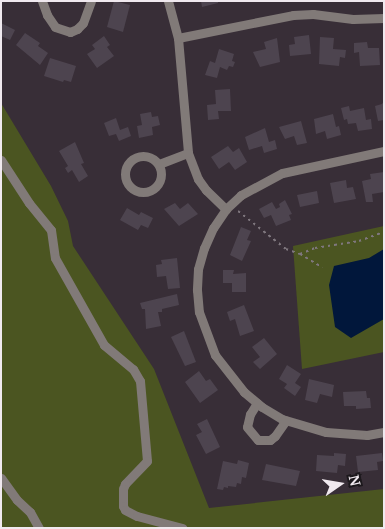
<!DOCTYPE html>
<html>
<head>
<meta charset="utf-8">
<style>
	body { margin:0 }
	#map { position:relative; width:385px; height:529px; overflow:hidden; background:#382e37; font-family:"Noto Serif",serif }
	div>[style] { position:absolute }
	.green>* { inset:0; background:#4b5521 }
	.water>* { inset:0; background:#01173b }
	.building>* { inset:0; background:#4d444f }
	.path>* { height:2px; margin-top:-1px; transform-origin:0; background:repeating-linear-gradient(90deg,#7f777e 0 2.5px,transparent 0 6.5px) }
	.minor>* { height:9px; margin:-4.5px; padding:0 4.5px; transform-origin:4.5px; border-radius:4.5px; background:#817a78 }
	.minor>.ring { margin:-4.5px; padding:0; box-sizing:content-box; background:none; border:9px solid #817a78; border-radius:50% }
	span { translate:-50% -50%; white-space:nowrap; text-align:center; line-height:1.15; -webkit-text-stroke:4.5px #1c181c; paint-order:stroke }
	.frame { position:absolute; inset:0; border:2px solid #f0e9ef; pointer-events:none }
	.north { position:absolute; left:315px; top:459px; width:50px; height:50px; -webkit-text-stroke:4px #1c181c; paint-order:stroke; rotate:77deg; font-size:14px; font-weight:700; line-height:20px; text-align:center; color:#f0e9ef }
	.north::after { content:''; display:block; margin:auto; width:18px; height:22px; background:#f0e9ef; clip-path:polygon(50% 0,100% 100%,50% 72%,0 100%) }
</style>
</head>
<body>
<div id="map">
	<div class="green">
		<i style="clip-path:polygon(1px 103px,51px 186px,68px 221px,73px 246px,154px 369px,209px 508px,384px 489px,384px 528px,1px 528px)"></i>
		<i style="clip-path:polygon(384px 226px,384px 352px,302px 369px,293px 246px)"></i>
	</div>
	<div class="water">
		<i style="clip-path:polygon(384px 249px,384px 319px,351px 338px,335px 327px,329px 285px,334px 266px,369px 258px)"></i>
	</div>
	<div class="building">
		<i style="clip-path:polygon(114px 1px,130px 5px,123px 32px,107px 27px)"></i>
		<i style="clip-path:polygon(201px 1px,218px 1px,218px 3px,202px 7px)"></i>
		<i style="clip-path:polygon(1px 23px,15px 30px,10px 40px,1px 36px)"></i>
		<i style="clip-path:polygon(25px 33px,40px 43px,38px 46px,48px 53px,40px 65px,16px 45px)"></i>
		<i style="clip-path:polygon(309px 35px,311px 54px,290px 56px,289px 45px,295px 44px,294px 37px)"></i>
		<i style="clip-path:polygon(104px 36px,110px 45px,107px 47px,114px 56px,97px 68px,87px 54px,95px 49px,92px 45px)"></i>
		<i style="clip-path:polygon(320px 37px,334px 38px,333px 49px,346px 50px,345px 58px,340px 57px,339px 66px,319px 64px)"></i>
		<i style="clip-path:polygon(277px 38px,280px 62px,260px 67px,253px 52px,266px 49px,264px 42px)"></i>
		<i style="clip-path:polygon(367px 42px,368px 48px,379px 48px,380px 65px,360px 66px,359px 52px,354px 53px,354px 43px)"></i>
		<i style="clip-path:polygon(219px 49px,234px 54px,232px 61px,235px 62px,233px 67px,229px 66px,227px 70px,220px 67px,217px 78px,205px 75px,210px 61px,215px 63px)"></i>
		<i style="clip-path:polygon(50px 58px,76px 66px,71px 82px,64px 80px,63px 82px,44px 76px)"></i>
		<i style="clip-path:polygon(230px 89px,231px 111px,218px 111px,219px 119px,208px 120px,207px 105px,216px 104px,215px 90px)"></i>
		<i style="clip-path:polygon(384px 101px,384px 120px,378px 121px,375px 106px,382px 104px)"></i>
		<i style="clip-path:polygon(349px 106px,350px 111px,364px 108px,366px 120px,371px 119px,372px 129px,358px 131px,356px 123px,348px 124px,347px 119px,344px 120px,341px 108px)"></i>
		<i style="clip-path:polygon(151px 112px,152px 117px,158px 116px,160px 125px,152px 127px,153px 135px,139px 138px,137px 126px,142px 125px,140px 114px)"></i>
		<i style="clip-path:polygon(333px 114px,336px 127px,339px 126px,341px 135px,327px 139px,325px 131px,316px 134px,314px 119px)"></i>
		<i style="clip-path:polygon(116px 118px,120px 130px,128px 127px,131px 136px,119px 141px,116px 134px,109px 136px,104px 123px)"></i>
		<i style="clip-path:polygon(301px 121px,307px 143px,297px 145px,294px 136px,285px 139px,279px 127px)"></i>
		<i style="clip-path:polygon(265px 128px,269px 142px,275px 140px,277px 149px,264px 153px,262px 146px,249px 150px,245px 137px)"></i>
		<i style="clip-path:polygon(75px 142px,84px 163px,81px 164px,88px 176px,79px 182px,72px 170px,68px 173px,65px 168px,68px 166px,59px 151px)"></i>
		<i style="clip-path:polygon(228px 146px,233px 152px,239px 148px,247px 162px,235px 170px,229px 162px,219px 169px,211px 157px)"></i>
		<i style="clip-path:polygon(384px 172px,384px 192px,372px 194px,373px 202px,366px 202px,362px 181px,371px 179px,370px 174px)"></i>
		<i style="clip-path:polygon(346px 180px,347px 188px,353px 187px,356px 199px,334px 203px,330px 183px)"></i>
		<i style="clip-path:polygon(317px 191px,319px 203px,300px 207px,297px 195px)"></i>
		<i style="clip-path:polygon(285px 200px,292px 214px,289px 215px,291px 220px,276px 226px,271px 215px,264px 218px,259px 209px,272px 202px,276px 209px,280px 207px,279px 204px)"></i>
		<i style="clip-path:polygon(175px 203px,180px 209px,188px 203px,198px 214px,179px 226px,164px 209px)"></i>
		<i style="clip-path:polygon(127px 208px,139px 215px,141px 212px,153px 218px,148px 228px,141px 225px,138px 230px,120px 220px)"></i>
		<i style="clip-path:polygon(241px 227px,251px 231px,247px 240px,251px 241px,242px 261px,230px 255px)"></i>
		<i style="clip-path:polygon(177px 258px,180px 288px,168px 289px,166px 276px,157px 277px,156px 265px,162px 264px,161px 260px)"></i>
		<i style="clip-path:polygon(223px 270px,234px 270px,233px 274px,246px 273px,246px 292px,232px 292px,232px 283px,223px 283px)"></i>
		<i style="clip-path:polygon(177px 294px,179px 305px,162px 309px,162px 312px,158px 312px,161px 326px,146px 329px,145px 309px,142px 309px,140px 303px)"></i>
		<i style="clip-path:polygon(244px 305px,254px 331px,240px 336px,235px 319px,230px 321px,227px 312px)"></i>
		<i style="clip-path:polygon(184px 331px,196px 362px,185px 366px,171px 337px)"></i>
		<i style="clip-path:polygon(264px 338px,277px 354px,260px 369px,253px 362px,260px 357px,252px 347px)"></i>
		<i style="clip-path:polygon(287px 365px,301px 374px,295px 383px,301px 387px,295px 396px,284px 388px,287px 384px,279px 379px)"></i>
		<i style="clip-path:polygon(199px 371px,206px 381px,210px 379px,218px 390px,200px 403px,185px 382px)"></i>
		<i style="clip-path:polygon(309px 379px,334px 385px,332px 397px,320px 394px,317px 403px,305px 400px)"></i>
		<i style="clip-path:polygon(366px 391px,367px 398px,370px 398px,371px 408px,356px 409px,356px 406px,344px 406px,343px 392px)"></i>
		<i style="clip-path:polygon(207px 419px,220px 447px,206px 454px,196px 435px,202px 432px,197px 424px)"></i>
		<i style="clip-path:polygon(334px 453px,346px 454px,345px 466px,338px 465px,337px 473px,316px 471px,317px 455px,334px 456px)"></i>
		<i style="clip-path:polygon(382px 453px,383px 461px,377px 462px,378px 470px,358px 472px,356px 456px)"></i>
		<i style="clip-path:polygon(238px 460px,249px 463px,246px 478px,242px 477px,241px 484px,237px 483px,236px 487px,228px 486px,228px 488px,224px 487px,223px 490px,217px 489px,223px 461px,237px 464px)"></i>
		<i style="clip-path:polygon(266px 464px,300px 471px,296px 486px,262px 480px)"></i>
	</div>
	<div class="path">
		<i style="left:238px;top:211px;width:61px;rotate:38.4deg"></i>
		<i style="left:286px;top:249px;width:15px;rotate:20deg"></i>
		<i style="left:300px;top:254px;width:26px;rotate:31deg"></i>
		<i style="left:300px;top:254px;width:16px;rotate:-22deg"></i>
		<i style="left:315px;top:248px;width:45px;rotate:-9deg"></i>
		<i style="left:359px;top:241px;width:27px;rotate:-20deg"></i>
	</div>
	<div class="minor">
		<i style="left:42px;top:1px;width:15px;rotate:70deg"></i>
		<i style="left:47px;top:15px;width:14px;rotate:56deg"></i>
		<i style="left:55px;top:27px;width:16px;rotate:18deg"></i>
		<i style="left:70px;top:32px;width:8px;rotate:-23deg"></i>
		<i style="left:77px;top:29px;width:8px;rotate:-45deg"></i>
		<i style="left:83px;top:23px;width:23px;rotate:-70deg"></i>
		<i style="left:168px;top:1px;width:38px;rotate:75deg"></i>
		<i style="left:178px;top:38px;width:115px;rotate:85deg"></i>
		<i style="left:188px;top:153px;width:28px;rotate:69deg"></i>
		<i style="left:198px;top:179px;width:14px;rotate:54deg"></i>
		<i style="left:206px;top:190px;width:28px;rotate:44deg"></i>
		<i style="left:178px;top:38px;width:117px;rotate:-11.3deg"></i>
		<i style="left:293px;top:15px;width:20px;rotate:-3deg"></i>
		<i style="left:313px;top:14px;width:40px;rotate:7.1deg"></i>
		<i style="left:353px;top:19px;width:31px;rotate:-2deg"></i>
		<i style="left:384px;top:151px;width:104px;rotate:167.8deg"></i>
		<i style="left:282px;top:173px;width:47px;rotate:151.8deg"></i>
		<i style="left:241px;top:195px;width:21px;rotate:137deg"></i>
		<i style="left:226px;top:209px;width:23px;rotate:124deg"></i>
		<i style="left:213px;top:228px;width:22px;rotate:114deg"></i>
		<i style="left:204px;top:248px;width:22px;rotate:106deg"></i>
		<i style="left:198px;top:269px;width:21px;rotate:93deg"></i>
		<i style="left:197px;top:290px;width:22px;rotate:85deg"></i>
		<i style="left:199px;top:312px;width:46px;rotate:69.6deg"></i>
		<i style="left:215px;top:355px;width:47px;rotate:51.9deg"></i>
		<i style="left:244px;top:392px;width:23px;rotate:40deg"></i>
		<i style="left:262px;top:407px;width:23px;rotate:31deg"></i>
		<i style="left:282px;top:419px;width:46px;rotate:16.5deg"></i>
		<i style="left:326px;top:432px;width:41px;rotate:4.2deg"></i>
		<i style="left:367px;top:435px;width:17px;rotate:-10deg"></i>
		<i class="ring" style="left:125px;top:156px;width:27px;height:27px"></i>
		<i style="left:1px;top:160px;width:51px;rotate:56.9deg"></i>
		<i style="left:29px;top:203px;width:35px;rotate:51deg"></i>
		<i style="left:51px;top:230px;width:28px;rotate:82deg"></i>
		<i style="left:55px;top:258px;width:100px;rotate:60.6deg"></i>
		<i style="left:104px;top:345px;width:38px;rotate:40deg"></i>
		<i style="left:133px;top:369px;width:14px;rotate:60deg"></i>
		<i style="left:140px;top:381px;width:80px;rotate:85deg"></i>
		<i style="left:147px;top:461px;width:32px;rotate:134deg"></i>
		<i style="left:125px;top:484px;width:5px;rotate:112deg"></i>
		<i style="left:123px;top:489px;width:17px;rotate:90deg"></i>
		<i style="left:123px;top:506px;width:4px;rotate:63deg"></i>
		<i style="left:125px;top:510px;width:13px;rotate:27deg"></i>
		<i style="left:137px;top:516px;width:47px;rotate:14.9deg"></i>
		<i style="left:159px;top:164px;width:31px;rotate:-21deg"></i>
		<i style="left:257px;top:403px;width:13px;rotate:122deg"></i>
		<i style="left:250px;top:414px;width:13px;rotate:103deg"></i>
		<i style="left:247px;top:427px;width:17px;rotate:50deg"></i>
		<i style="left:258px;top:440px;width:12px"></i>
		<i style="left:270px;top:440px;width:6px;rotate:-39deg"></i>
		<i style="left:275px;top:436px;width:19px;rotate:-55deg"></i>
		<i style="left:1px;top:478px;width:27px;rotate:54deg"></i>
		<i style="left:17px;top:500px;width:18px;rotate:43deg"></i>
		<i style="left:30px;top:512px;width:18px;rotate:61deg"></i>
	</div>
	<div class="frame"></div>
	<div class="north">N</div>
</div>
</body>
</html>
